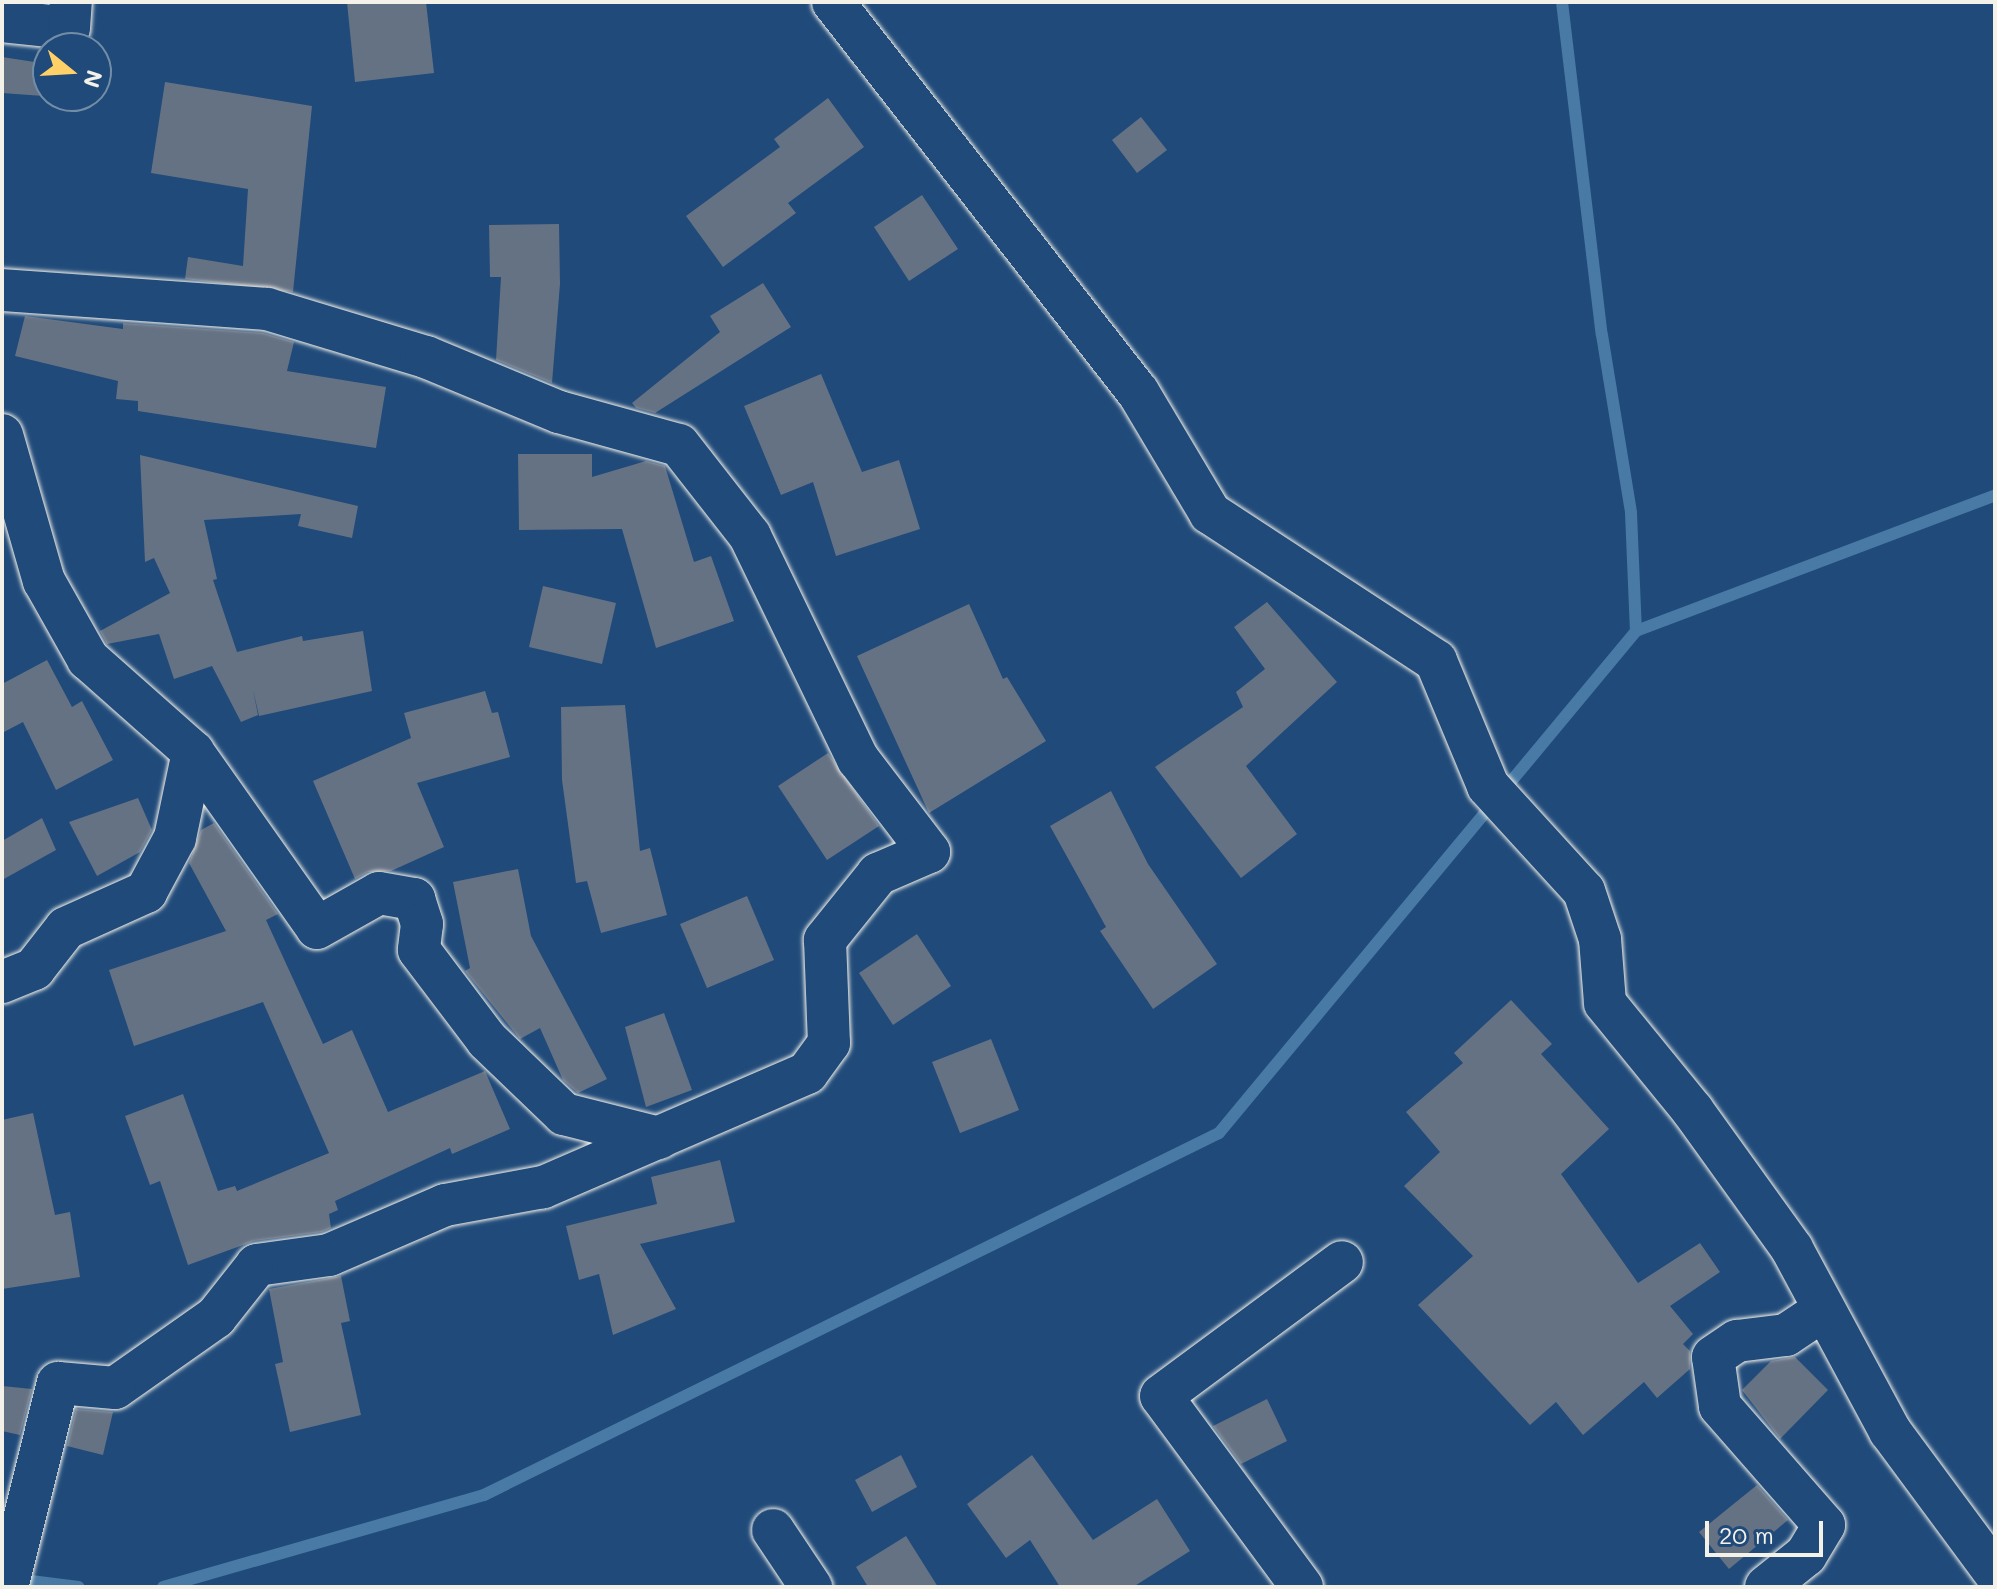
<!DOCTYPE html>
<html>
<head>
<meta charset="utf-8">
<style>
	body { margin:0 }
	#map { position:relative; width:1997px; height:1589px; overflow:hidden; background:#1f4a7a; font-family:Mali,sans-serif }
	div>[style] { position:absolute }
	.stream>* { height:12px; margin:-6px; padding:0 6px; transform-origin:6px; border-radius:6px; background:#487aa5 }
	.building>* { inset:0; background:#657284 }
	.roads { filter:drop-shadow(0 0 2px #f4f1e8) drop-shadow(0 0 2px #f4f1e8) }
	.minor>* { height:42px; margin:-21px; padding:0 21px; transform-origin:21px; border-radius:21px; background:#1f4a7a }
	span { translate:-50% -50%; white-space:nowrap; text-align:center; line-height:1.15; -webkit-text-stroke:6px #1f4a7a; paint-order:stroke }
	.frame { position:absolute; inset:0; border:4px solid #f4f1e8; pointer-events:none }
	.north { position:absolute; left:32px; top:32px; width:80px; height:80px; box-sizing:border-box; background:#1f4a7a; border:2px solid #748da6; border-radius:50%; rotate:108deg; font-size:22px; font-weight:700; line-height:32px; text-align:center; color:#f4f1e8 }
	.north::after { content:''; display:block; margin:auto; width:28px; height:36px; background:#ffd166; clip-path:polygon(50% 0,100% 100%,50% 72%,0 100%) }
	.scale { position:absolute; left:1705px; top:1521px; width:118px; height:36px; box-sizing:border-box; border:4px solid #f4f1e8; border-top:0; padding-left:10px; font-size:24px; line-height:28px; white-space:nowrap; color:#f4f1e8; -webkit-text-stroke:6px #1f4a7a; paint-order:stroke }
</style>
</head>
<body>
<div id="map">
	<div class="stream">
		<i style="left:1562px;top:2px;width:335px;rotate:83.2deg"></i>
		<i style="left:1602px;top:335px;width:180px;rotate:80.7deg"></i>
		<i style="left:1631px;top:513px;width:118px;rotate:87.6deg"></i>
		<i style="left:15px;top:1579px;width:64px;rotate:7.1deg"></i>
		<i style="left:163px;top:1587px;width:334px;rotate:-16deg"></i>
		<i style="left:484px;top:1495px;width:819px;rotate:-26.22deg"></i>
		<i style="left:1219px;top:1133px;width:653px;rotate:-50.28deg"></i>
		<i style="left:1636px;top:631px;width:384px;rotate:-20.7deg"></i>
	</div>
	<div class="building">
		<i style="clip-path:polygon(347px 2px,426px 2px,434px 73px,355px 82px)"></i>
		<i style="clip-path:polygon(2px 57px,48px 64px,48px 96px,71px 98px,2px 93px)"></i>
		<i style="clip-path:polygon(165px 82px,312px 106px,293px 292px,185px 279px,188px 257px,243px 266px,248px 189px,151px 173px)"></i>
		<i style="clip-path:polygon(828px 98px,864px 147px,788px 203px,796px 213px,723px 267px,686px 216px,780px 147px,774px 139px)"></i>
		<i style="clip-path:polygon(1141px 117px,1167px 150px,1137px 173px,1112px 140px)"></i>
		<i style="clip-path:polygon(922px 195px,958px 249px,909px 281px,874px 227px)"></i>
		<i style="clip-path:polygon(559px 224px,560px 284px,552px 383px,496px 360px,501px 277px,490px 277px,489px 225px)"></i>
		<i style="clip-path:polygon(763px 283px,791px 327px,655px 413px,636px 408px,632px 403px,720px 332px,710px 316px)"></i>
		<i style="clip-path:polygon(25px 316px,123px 329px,123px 323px,263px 333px,294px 342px,287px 371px,386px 387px,376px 448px,138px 411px,138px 401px,116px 399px,118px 381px,15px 356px)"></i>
		<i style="clip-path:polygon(821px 374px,862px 472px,899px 460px,920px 529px,836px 556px,813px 482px,781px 495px,744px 406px)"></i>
		<i style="clip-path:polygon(518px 454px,592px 454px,592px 477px,646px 461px,665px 466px,694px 562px,711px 556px,734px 621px,656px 648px,622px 529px,519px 530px)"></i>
		<i style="clip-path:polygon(140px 455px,358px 506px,352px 538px,298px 526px,301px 514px,204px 520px,217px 579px,213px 580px,237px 652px,302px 636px,303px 641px,363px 631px,372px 691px,259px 716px,253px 690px,258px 715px,241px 722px,212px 666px,174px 679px,159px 634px,107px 644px,100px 631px,170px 593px,154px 558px,145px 562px)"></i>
		<i style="clip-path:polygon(543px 586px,616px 603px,602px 664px,529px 647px)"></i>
		<i style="clip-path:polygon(1267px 602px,1337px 682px,1246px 766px,1297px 834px,1241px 878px,1155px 767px,1243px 707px,1236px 692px,1265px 669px,1234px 627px)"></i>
		<i style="clip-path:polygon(969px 604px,1003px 679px,1007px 677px,1046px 741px,929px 813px,857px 656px)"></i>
		<i style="clip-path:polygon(47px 660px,72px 707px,82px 701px,113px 760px,56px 790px,23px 722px,2px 733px,2px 684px)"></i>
		<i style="clip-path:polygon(485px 691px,492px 713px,498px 712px,510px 757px,417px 783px,444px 847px,391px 871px,368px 872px,355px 879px,313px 781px,411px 738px,404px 713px)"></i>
		<i style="clip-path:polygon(625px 705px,640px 851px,650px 848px,667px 915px,601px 933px,587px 881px,576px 883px,562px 780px,561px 707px)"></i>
		<i style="clip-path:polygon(828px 753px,879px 826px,827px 860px,778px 786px)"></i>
		<i style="clip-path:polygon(1111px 791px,1148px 864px,1217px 964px,1153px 1009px,1100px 931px,1106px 927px,1050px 826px)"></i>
		<i style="clip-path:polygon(138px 798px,152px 830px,140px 852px,97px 876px,69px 822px)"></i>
		<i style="clip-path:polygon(42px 818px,56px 850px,2px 880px,2px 841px)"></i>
		<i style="clip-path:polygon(214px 823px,278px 914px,266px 920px,323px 1044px,352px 1030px,388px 1112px,485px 1071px,510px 1129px,452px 1154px,450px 1148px,335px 1201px,338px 1210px,329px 1214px,331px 1228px,322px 1232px,254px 1241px,188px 1265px,160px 1181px,150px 1185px,125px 1116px,183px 1094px,218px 1191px,235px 1186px,237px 1191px,329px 1153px,263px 1002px,134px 1046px,109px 970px,226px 931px,189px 863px,201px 830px)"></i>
		<i style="clip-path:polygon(518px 869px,531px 936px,607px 1079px,578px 1093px,563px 1080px,540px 1028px,520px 1039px,465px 971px,470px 968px,453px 882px)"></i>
		<i style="clip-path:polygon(747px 896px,774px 960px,707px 988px,680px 924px)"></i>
		<i style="clip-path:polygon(917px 934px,951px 986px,893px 1025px,859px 973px)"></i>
		<i style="clip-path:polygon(1511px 1000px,1552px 1044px,1541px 1054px,1609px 1129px,1561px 1174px,1638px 1283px,1700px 1243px,1720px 1272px,1670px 1306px,1693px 1334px,1683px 1344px,1690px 1351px,1690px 1369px,1657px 1398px,1644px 1382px,1583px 1435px,1556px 1402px,1530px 1425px,1418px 1305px,1473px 1256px,1404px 1186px,1440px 1152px,1406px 1112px,1463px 1063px,1454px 1053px)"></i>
		<i style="clip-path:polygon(664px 1013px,692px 1090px,646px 1107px,625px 1027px)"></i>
		<i style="clip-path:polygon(991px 1039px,1019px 1110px,960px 1133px,932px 1062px)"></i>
		<i style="clip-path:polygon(33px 1113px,55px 1215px,70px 1212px,80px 1277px,2px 1289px,2px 1120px)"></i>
		<i style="clip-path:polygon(720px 1160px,735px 1222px,640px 1244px,676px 1309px,613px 1335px,599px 1274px,579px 1280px,566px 1226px,657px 1204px,651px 1177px)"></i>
		<i style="clip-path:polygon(341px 1276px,350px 1321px,341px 1323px,361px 1415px,290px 1432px,275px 1364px,283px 1362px,269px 1289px)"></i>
		<i style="clip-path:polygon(1795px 1357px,1828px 1390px,1780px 1439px,1742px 1390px,1771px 1361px)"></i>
		<i style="clip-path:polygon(2px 1386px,32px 1389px,20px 1435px,2px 1431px)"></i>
		<i style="clip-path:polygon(1267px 1399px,1287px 1441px,1241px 1464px,1213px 1426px)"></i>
		<i style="clip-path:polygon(76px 1409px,113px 1412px,103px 1455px,67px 1446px)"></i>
		<i style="clip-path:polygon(901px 1455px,917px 1487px,872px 1512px,855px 1480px)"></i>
		<i style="clip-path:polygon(1032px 1455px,1093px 1540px,1157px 1499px,1190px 1551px,1133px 1587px,1060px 1587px,1030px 1540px,1006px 1558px,967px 1504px)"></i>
		<i style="clip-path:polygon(1757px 1485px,1788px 1520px,1729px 1569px,1699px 1532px)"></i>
		<i style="clip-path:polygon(906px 1536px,938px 1587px,868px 1587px,856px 1567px)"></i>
	</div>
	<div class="roads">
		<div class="minor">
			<i style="left:833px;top:2px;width:495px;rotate:52deg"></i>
			<i style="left:1138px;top:392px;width:141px;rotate:59.2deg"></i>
			<i style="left:1210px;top:513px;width:270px;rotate:33.2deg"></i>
			<i style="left:1436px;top:661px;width:135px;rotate:67.4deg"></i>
			<i style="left:1488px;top:786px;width:142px;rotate:47.6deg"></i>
			<i style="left:1584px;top:891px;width:51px;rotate:71.6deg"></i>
			<i style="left:1600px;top:939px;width:64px;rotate:85.5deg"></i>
			<i style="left:1605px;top:1003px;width:139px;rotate:50.8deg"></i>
			<i style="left:1693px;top:1111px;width:170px;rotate:54.3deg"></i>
			<i style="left:1792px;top:1249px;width:207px;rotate:61.7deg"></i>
			<i style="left:1890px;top:1431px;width:177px;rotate:53.5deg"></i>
			<i style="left:2px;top:21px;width:67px;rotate:6deg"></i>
			<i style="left:69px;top:28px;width:26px;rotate:-86deg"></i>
			<i style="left:2px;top:290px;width:266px;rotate:4.1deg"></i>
			<i style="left:267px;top:309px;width:166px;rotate:16.8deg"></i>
			<i style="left:426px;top:357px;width:144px;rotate:22.5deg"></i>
			<i style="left:559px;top:412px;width:124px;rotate:15.4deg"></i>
			<i style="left:679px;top:445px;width:115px;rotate:52deg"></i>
			<i style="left:750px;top:536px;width:248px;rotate:64.2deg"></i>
			<i style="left:858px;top:759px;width:117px;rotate:52.6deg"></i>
			<i style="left:929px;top:852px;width:56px;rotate:156.7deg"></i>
			<i style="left:878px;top:874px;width:85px;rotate:128.8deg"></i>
			<i style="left:825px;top:940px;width:103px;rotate:87.8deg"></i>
			<i style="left:829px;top:1043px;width:37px;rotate:126deg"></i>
			<i style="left:807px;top:1073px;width:288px;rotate:156.6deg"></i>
			<i style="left:543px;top:1187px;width:100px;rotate:169.6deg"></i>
			<i style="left:445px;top:1205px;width:126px;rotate:156.7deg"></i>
			<i style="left:329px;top:1255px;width:73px;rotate:172.1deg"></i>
			<i style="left:257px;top:1265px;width:66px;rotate:128.3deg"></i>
			<i style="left:216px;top:1317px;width:123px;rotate:144.9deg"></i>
			<i style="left:115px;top:1388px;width:57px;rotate:-175deg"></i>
			<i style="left:58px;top:1383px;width:210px;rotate:104deg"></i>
			<i style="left:2px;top:435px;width:152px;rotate:74deg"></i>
			<i style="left:44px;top:581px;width:90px;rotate:60.6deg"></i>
			<i style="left:88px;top:659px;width:140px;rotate:41.5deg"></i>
			<i style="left:193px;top:752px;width:215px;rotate:54.8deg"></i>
			<i style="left:317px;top:928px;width:71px;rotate:-29.4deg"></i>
			<i style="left:379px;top:893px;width:36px;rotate:10deg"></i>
			<i style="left:414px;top:899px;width:26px;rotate:72deg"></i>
			<i style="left:422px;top:924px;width:26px;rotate:97deg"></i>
			<i style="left:419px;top:950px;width:113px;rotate:52.9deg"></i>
			<i style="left:487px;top:1040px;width:107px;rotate:43.9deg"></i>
			<i style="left:564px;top:1114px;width:98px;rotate:14.2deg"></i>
			<i style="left:2px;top:982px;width:35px;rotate:-22deg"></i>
			<i style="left:34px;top:969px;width:52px;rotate:-52deg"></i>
			<i style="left:66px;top:928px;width:88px;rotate:-24.2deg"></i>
			<i style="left:146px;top:892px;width:61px;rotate:-61.8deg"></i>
			<i style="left:175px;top:838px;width:88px;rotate:-78.2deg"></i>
			<i style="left:773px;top:1530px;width:69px;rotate:56.3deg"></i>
			<i style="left:1302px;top:1587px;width:237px;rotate:-126.4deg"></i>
			<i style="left:1161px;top:1396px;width:225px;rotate:-36.5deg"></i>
			<i style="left:1766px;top:1587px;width:51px;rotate:-38.7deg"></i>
			<i style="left:1806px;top:1555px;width:35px;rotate:-59deg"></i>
			<i style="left:1824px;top:1525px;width:158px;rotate:-131.2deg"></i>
			<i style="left:1720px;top:1406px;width:49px;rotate:-98.1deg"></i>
			<i style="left:1713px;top:1357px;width:29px;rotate:-34deg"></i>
			<i style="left:1737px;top:1341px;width:49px;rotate:-7deg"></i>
			<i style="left:1786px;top:1335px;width:43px;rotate:-33.7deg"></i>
		</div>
	</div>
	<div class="frame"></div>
	<div class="north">N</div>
	<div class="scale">20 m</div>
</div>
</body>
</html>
